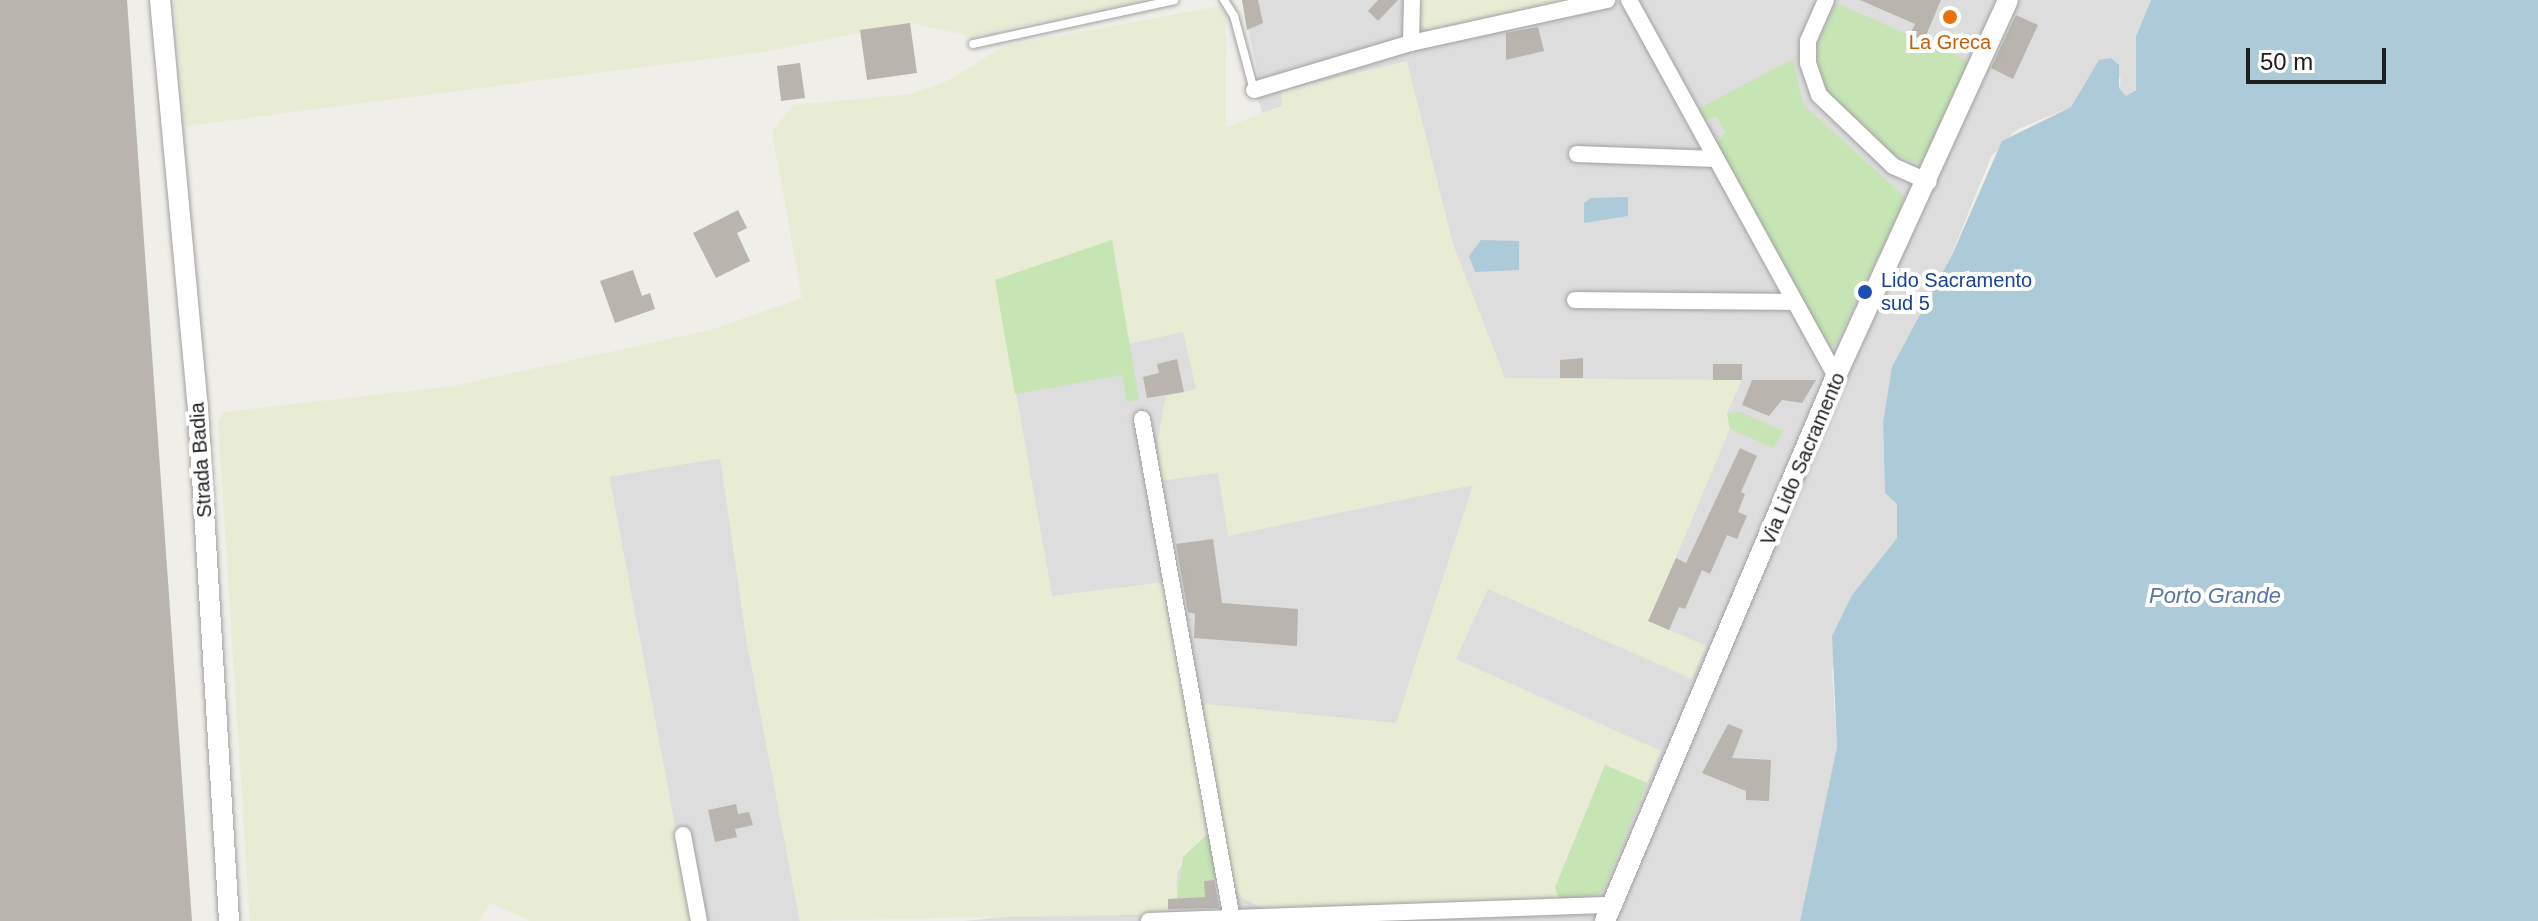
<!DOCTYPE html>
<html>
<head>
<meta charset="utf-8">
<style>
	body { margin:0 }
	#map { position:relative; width:2538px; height:921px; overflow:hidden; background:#f0eee8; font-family:Helvetica,sans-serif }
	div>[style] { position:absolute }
	.residential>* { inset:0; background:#dedddd }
	.farmland>* { inset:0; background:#e8ecd5 }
	.grass>* { inset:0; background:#c6e4b4 }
	.water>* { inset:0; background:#adcad8 }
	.building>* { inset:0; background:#b9b4ae }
	.roads { filter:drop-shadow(0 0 2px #a1a1a1) drop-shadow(0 0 2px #a1a1a1) }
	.service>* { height:8px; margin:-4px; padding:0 4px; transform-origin:4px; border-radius:4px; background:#fff }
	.minor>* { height:16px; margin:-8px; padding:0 8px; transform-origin:8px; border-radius:8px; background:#fff }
	.tertiary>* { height:20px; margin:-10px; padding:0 10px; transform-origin:10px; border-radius:10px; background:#fff }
	.dots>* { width:22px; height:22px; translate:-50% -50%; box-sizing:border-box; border:4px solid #fff; border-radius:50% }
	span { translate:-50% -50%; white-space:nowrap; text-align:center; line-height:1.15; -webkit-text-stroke:8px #fff; paint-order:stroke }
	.food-label { font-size:20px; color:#c56008 }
	.transit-label { font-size:20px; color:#164399 }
	.left { translate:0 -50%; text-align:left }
	.street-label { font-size:20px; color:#202020 }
	.water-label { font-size:22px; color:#5776a6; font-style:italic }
	.scale { position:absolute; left:2246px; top:48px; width:140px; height:36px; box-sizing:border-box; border:4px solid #202020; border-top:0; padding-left:10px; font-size:24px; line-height:28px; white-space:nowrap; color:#202020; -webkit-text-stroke:6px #fff; paint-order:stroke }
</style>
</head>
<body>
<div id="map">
	<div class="residential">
		<i style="clip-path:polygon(1242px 0,2151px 0,2136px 36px,2136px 89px,2126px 96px,2119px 88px,2121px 79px,2100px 60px,2071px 107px,2016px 130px,1991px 157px,1883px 423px,1885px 493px,1897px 503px,1897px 538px,1852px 595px,1832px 671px,1837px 747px,1800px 921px,965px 921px,1004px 917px,1052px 596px,995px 280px,1283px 106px,1262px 113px,1258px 98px,1246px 95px,1245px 85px,1259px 79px)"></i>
		<i style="clip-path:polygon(721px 458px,746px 637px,800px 921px,693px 921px,609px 476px)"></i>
	</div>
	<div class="farmland">
		<i style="clip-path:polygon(174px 0,1145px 0,971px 36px,910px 23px,769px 51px,185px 126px)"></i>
		<i style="clip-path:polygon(1419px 0,1578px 0,1430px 32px,1420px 23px)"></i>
		<i style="clip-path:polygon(1219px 6px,1226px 15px,1226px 127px,1282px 106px,1281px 91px,1407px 61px,1453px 244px,1505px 378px,1742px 380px,1727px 413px,1730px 429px,1649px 621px,1706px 646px,1692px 679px,1488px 589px,1456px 659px,1661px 751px,1647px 783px,1605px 766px,1555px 888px,1559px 898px,1266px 910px,1242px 898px,1234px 883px,1202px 716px,1206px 704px,1396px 723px,1473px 485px,1228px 536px,1218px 473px,1159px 481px,1158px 438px,1166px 396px,1196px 389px,1183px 332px,1129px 344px,1112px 241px,996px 280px,1052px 596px,1165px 582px,1212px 830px,1177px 872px,1177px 898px,1168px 899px,1168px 914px,800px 921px,746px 637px,720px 458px,609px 477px,693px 921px,530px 921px,490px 903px,479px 921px,250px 921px,218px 422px,223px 412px,453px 386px,710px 330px,802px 298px,772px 132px,793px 105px,911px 94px,947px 81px,1005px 46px)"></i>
	</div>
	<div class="grass">
		<i style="clip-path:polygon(1836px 3px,1969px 61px,1925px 165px,1894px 155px,1826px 97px,1816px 48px)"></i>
		<i style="clip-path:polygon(1793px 59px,1803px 104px,1906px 198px,1835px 346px,1827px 346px,1716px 144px,1725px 132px,1717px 117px,1704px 120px,1698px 109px)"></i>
		<i style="clip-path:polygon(1112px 240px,1139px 400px,1127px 402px,1122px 375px,1015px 394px,995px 280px)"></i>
		<i style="clip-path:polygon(1740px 412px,1783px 431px,1774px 448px,1730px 429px,1727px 413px)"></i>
		<i style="clip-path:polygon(1605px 765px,1647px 783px,1603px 891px,1585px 899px,1559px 898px,1555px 888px)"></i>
		<i style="clip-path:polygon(1212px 830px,1219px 880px,1204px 881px,1205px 897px,1177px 898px,1183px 857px)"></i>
	</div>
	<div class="water">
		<i style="clip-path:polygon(2151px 0,2538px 0,2538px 921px,1800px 921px,1837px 747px,1832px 636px,1852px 595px,1897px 538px,1897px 504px,1885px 493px,1883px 423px,1892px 367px,1952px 255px,2002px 141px,2071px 107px,2099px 60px,2111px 58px,2119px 65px,2119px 88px,2126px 96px,2136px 90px,2136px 36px)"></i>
		<i style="clip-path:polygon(1628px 197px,1628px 216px,1584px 223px,1584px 203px,1591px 198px)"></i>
		<i style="clip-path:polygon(1481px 240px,1519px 241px,1519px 270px,1475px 272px,1469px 256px)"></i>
	</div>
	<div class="building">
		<i style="clip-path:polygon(0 0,127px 0,192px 921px,0 921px)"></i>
		<i style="clip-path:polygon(1242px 0,1258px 0,1263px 23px,1247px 30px)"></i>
		<i style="clip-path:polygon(1378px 0,1398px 0,1378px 21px,1368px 11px)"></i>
		<i style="clip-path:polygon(1860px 0,1941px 0,1924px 40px,1910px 34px,1915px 24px)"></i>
		<i style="clip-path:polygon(2016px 15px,2038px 25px,2013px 79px,1991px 68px)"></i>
		<i style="clip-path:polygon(910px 23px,917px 73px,867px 80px,860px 30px)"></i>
		<i style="clip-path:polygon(1538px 27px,1544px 51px,1506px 60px,1506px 33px)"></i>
		<i style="clip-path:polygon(800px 63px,805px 98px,781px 101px,777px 66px)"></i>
		<i style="clip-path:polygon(738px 210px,747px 228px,737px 233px,750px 261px,716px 278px,693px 233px)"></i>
		<i style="clip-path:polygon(633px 270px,642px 296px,650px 293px,655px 309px,615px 323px,600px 281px)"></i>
		<i style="clip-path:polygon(1583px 358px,1583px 378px,1560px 378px,1560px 360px)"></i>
		<i style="clip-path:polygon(1177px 359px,1184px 392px,1147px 398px,1143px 377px,1159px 373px,1157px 364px)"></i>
		<i style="clip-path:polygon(1713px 364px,1742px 364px,1742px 380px,1713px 380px)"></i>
		<i style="clip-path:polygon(1752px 380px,1816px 380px,1802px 403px,1782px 400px,1769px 416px,1742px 405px)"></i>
		<i style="clip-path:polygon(1740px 448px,1757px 456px,1741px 492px,1745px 494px,1738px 512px,1747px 516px,1737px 539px,1727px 535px,1710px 574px,1702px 570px,1685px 609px,1679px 607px,1669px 630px,1648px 621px,1676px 558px,1686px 563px)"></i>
		<i style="clip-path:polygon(1213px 539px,1222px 603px,1298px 609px,1297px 646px,1194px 638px,1195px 614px,1188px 612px,1176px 544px)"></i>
		<i style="clip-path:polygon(1728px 724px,1743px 730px,1732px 758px,1771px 760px,1769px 801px,1746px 800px,1746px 791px,1702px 773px)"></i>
		<i style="clip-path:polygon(736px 804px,738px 814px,749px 812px,753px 825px,735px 829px,737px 837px,715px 842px,708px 810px)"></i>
		<i style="clip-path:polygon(1214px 880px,1219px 908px,1168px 909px,1168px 899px,1205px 897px,1204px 881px)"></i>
	</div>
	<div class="roads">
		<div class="service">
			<i style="left:1224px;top:0;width:19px;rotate:58deg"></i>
			<i style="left:1234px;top:16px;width:77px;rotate:74.9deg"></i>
			<i style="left:973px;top:44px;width:206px;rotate:-12.3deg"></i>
		</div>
		<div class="minor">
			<i style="left:1629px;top:0;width:429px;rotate:61.2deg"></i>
			<i style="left:1826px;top:0;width:45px;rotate:113.7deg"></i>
			<i style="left:1808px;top:41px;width:22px;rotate:90deg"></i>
			<i style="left:1808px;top:63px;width:34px;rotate:71deg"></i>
			<i style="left:1819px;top:95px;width:103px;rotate:43.8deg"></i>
			<i style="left:1893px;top:166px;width:39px;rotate:24deg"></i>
			<i style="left:1411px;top:43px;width:43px;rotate:-88.7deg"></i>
			<i style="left:1254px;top:90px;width:164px;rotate:-16.7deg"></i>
			<i style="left:1411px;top:43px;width:201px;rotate:-12.4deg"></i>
			<i style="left:1577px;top:154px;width:138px;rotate:2.1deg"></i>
			<i style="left:1575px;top:300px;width:219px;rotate:0.5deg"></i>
			<i style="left:1142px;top:419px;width:508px;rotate:79.8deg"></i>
			<i style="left:683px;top:835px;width:87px;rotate:79.5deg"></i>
			<i style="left:1149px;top:921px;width:462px;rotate:-2deg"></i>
		</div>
		<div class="tertiary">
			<i style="left:160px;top:0;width:414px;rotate:84.7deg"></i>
			<i style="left:198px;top:412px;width:510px;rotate:86.51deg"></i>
			<i style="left:1605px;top:921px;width:592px;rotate:-67.03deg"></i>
			<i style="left:1836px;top:376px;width:413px;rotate:-65.4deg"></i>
		</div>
	</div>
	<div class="dots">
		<i style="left:1950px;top:17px;background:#e8710a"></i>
		<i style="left:1865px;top:292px;background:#1a4fb4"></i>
	</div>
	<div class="food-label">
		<span style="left:1950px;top:42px">La Greca</span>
	</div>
	<div class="transit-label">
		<span class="left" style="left:1881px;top:292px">Lido Sacramento<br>sud 5</span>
	</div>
	<div class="street-label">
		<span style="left:1803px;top:459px;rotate:-67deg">Via Lido Sacramento</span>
		<span style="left:201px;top:460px;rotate:-94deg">Strada Badia</span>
	</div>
	<div class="water-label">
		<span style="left:2215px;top:596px">Porto Grande</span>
	</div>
	<div class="scale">50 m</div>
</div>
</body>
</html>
